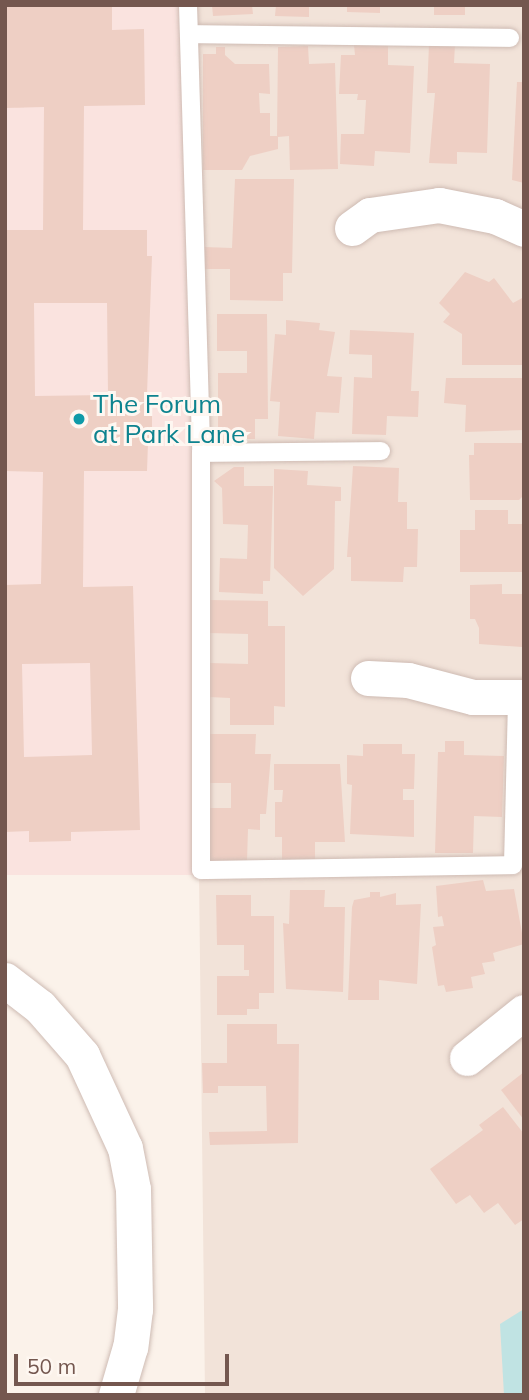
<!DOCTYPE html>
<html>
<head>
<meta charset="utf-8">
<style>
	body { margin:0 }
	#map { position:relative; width:529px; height:1400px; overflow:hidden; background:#fbf2ea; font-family:Mulish,sans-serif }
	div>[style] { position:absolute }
	.residential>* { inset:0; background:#f2e3d9 }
	.commercial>* { inset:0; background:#fae3df }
	.water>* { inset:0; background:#c0e3e3 }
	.building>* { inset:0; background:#eecfc4 }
	.roads { filter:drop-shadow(0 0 2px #cebbb3) drop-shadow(0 0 2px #cebbb3) }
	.lane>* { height:18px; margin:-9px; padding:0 9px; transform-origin:9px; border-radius:9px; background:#fff }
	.street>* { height:35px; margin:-17.5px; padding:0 17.5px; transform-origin:17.5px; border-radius:17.5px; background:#fff }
	.dots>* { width:19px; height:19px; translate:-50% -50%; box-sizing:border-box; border:4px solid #fef7f1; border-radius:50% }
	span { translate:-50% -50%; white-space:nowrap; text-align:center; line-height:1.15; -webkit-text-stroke:6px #fef7f1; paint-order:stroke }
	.culture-label { font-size:26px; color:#0d838f }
	.left { translate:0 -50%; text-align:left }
	.frame { position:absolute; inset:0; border:7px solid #74574f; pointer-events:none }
	.scale { position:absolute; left:14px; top:1354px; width:215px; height:32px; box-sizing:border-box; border:4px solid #74574f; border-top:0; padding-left:9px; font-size:21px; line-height:24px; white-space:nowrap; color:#74574f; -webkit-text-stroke:5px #fef7f1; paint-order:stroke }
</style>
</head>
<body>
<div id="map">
	<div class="residential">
		<i style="clip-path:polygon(189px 5px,524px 5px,524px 1395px,205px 1395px)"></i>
	</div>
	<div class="commercial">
		<i style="clip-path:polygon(5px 5px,189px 5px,199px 875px,5px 875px)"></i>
	</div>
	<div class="water">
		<i style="clip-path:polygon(524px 1309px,524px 1395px,504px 1395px,500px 1324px)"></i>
	</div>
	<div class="building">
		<i style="clip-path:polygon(evenodd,5px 5px,112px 5px,112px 30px,144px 29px,145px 105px,84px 106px,83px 230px,147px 230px,147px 256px,152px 256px,147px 394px,152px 394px,152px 444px,148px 443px,147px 471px,84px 471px,83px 587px,133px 586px,140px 830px,71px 832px,71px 841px,29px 842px,29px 831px,5px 832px,5px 585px,41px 584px,43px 472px,5px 471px,5px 230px,43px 230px,44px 107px,5px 108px,5px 5px,34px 303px,107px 303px,108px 395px,35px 396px,34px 303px,5px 5px,90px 663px,92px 755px,24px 757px,22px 664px,90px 663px)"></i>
		<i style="clip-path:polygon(212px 5px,252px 5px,253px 14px,213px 16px)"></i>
		<i style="clip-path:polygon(276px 5px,309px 5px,309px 17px,275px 16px)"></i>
		<i style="clip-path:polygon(347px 5px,380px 5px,380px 13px,347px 12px)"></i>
		<i style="clip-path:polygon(434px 5px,465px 5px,465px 15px,434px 15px)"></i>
		<i style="clip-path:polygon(429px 44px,455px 44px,454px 63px,490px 64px,487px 153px,457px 152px,457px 164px,429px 163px,435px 93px,427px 93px)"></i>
		<i style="clip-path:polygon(354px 45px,388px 45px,388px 65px,414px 66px,410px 153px,375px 151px,374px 166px,340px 164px,341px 134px,364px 134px,366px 100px,357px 100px,358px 94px,339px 94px,341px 55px,355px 55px)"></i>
		<i style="clip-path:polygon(308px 46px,309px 64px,335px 63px,338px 169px,290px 170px,289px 136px,278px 137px,278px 149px,250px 156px,242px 170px,203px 170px,203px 54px,216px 54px,216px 47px,225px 47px,225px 55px,235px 64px,269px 64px,270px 94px,259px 93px,260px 113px,270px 113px,270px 136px,277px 136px,278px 47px)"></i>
		<i style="clip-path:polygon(517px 82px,524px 82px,524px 183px,512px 180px)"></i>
		<i style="clip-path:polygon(235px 179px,294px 179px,292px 273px,283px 273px,283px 301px,230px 300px,230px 269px,204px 269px,204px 247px,232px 248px)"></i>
		<i style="clip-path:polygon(465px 272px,489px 282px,494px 278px,513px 303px,524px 297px,524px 365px,462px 365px,462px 334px,443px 322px,450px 314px,439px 303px)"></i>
		<i style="clip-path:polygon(217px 314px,267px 314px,268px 419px,255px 419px,255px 439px,238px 439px,238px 434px,223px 435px,223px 429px,218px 429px,218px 373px,247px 373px,247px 351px,217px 351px)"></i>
		<i style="clip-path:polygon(286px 320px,320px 323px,319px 330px,335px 332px,327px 376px,342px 377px,339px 413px,316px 412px,314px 439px,278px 436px,280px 402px,270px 401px,275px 334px,286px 335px)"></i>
		<i style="clip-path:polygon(350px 330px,414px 333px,411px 391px,419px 391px,418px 417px,387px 416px,386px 435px,352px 434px,354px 377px,372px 378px,372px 355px,349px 354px)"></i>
		<i style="clip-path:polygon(446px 378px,524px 378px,524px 430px,465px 432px,466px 405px,444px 403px)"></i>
		<i style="clip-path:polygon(474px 443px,524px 443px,524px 495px,519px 500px,470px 500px,469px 455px,474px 455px)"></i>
		<i style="clip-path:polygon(353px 466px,399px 468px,398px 502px,407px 502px,407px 529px,418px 529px,417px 567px,404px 567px,403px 582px,351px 581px,351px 557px,347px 557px)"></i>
		<i style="clip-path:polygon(234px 467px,244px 467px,244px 486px,273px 486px,270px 581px,263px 581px,263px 594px,219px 592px,220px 558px,247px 559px,248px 525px,223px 524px,222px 488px,214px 481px)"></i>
		<i style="clip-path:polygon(274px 469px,308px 471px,307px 485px,341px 487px,341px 501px,335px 501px,334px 569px,303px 596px,274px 568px)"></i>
		<i style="clip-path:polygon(475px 510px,508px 510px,508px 524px,524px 524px,524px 572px,460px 572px,460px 530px,475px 530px)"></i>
		<i style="clip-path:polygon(502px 584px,502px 594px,524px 594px,522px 647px,479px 644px,479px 628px,475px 619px,470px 619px,470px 585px)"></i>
		<i style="clip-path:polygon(209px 600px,268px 601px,268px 626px,285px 626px,285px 707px,274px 706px,274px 725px,230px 725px,230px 698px,209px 697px,209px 663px,248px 664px,248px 634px,209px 633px)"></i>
		<i style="clip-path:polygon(207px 734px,256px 734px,255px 754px,271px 754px,266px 814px,260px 814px,260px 830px,248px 829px,247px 861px,209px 861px,209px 808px,231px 808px,231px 783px,207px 783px)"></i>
		<i style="clip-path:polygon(445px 741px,464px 741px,464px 755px,504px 756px,502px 817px,474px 816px,473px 853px,435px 853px,438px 752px,445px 752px)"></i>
		<i style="clip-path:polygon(363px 744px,402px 744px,402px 754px,415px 754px,414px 789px,403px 789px,403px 800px,414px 800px,414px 837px,350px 834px,352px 785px,347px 784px,347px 755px,363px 756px)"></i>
		<i style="clip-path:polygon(274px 764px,340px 764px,345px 842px,315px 842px,315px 862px,282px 862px,282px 837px,275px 837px,275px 802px,282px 802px,283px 790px,274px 790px)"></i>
		<i style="clip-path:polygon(483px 880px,486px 891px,514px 889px,524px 944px,493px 953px,495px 961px,482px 963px,485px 974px,471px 977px,473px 988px,446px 992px,444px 985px,438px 986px,432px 947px,436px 945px,433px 927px,444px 926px,442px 916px,438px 917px,436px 886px)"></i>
		<i style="clip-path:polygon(290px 890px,325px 890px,324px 907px,345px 907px,343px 992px,286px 989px,283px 923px,289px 924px)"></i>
		<i style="clip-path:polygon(370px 892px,380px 892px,380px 897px,396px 893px,396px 905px,421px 904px,417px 984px,379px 980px,379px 1000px,348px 1000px,352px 907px,354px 900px,370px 897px)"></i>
		<i style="clip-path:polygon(216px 895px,251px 895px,251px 916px,274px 916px,274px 993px,259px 993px,259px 1009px,247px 1009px,247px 1015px,217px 1015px,217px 976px,249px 976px,249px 970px,244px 970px,244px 945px,217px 945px)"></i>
		<i style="clip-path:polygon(227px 1024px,277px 1024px,277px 1044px,299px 1044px,298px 1143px,210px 1145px,209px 1132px,267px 1131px,266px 1086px,218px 1086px,218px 1093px,203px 1093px,202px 1063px,227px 1063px)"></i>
		<i style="clip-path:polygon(524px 1072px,524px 1120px,501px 1090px)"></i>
		<i style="clip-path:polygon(503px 1107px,524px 1134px,524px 1219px,515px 1225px,498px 1203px,484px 1213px,470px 1195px,456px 1204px,430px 1169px,483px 1130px,479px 1125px)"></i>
	</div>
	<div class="roads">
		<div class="lane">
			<i style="left:188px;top:5px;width:448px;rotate:88.3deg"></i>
			<i style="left:201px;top:453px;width:180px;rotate:-0.6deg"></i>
			<i style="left:189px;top:34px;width:321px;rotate:0.7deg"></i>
			<i style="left:201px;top:453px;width:417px;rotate:90deg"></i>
			<i style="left:201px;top:870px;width:312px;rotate:-0.9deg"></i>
			<i style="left:513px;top:865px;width:167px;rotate:-88.6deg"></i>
		</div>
		<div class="street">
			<i style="left:352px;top:228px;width:22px;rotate:-36deg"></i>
			<i style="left:370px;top:215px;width:70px;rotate:-8.2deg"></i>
			<i style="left:439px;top:205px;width:57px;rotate:11.1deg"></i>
			<i style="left:495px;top:216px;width:32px;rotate:24deg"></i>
			<i style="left:368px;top:678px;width:40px;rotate:2.9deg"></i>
			<i style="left:408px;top:680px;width:67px;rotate:14.7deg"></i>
			<i style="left:473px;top:697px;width:51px"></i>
			<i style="left:5px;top:980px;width:44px;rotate:37.6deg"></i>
			<i style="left:40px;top:1007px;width:64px;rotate:48.8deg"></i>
			<i style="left:82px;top:1055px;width:102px;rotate:65.2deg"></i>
			<i style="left:125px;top:1148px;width:42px;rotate:79deg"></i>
			<i style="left:133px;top:1189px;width:120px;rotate:89deg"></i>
			<i style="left:135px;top:1309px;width:38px;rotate:97deg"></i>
			<i style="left:130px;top:1347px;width:50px;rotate:106.3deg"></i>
			<i style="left:467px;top:1058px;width:73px;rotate:-38.9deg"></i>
		</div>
	</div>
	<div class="dots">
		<i style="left:79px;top:419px;background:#0f9aa8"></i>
	</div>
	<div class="culture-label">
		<span class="left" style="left:93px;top:419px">The Forum<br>at Park Lane</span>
	</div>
	<div class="frame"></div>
	<div class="scale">50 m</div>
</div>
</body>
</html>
